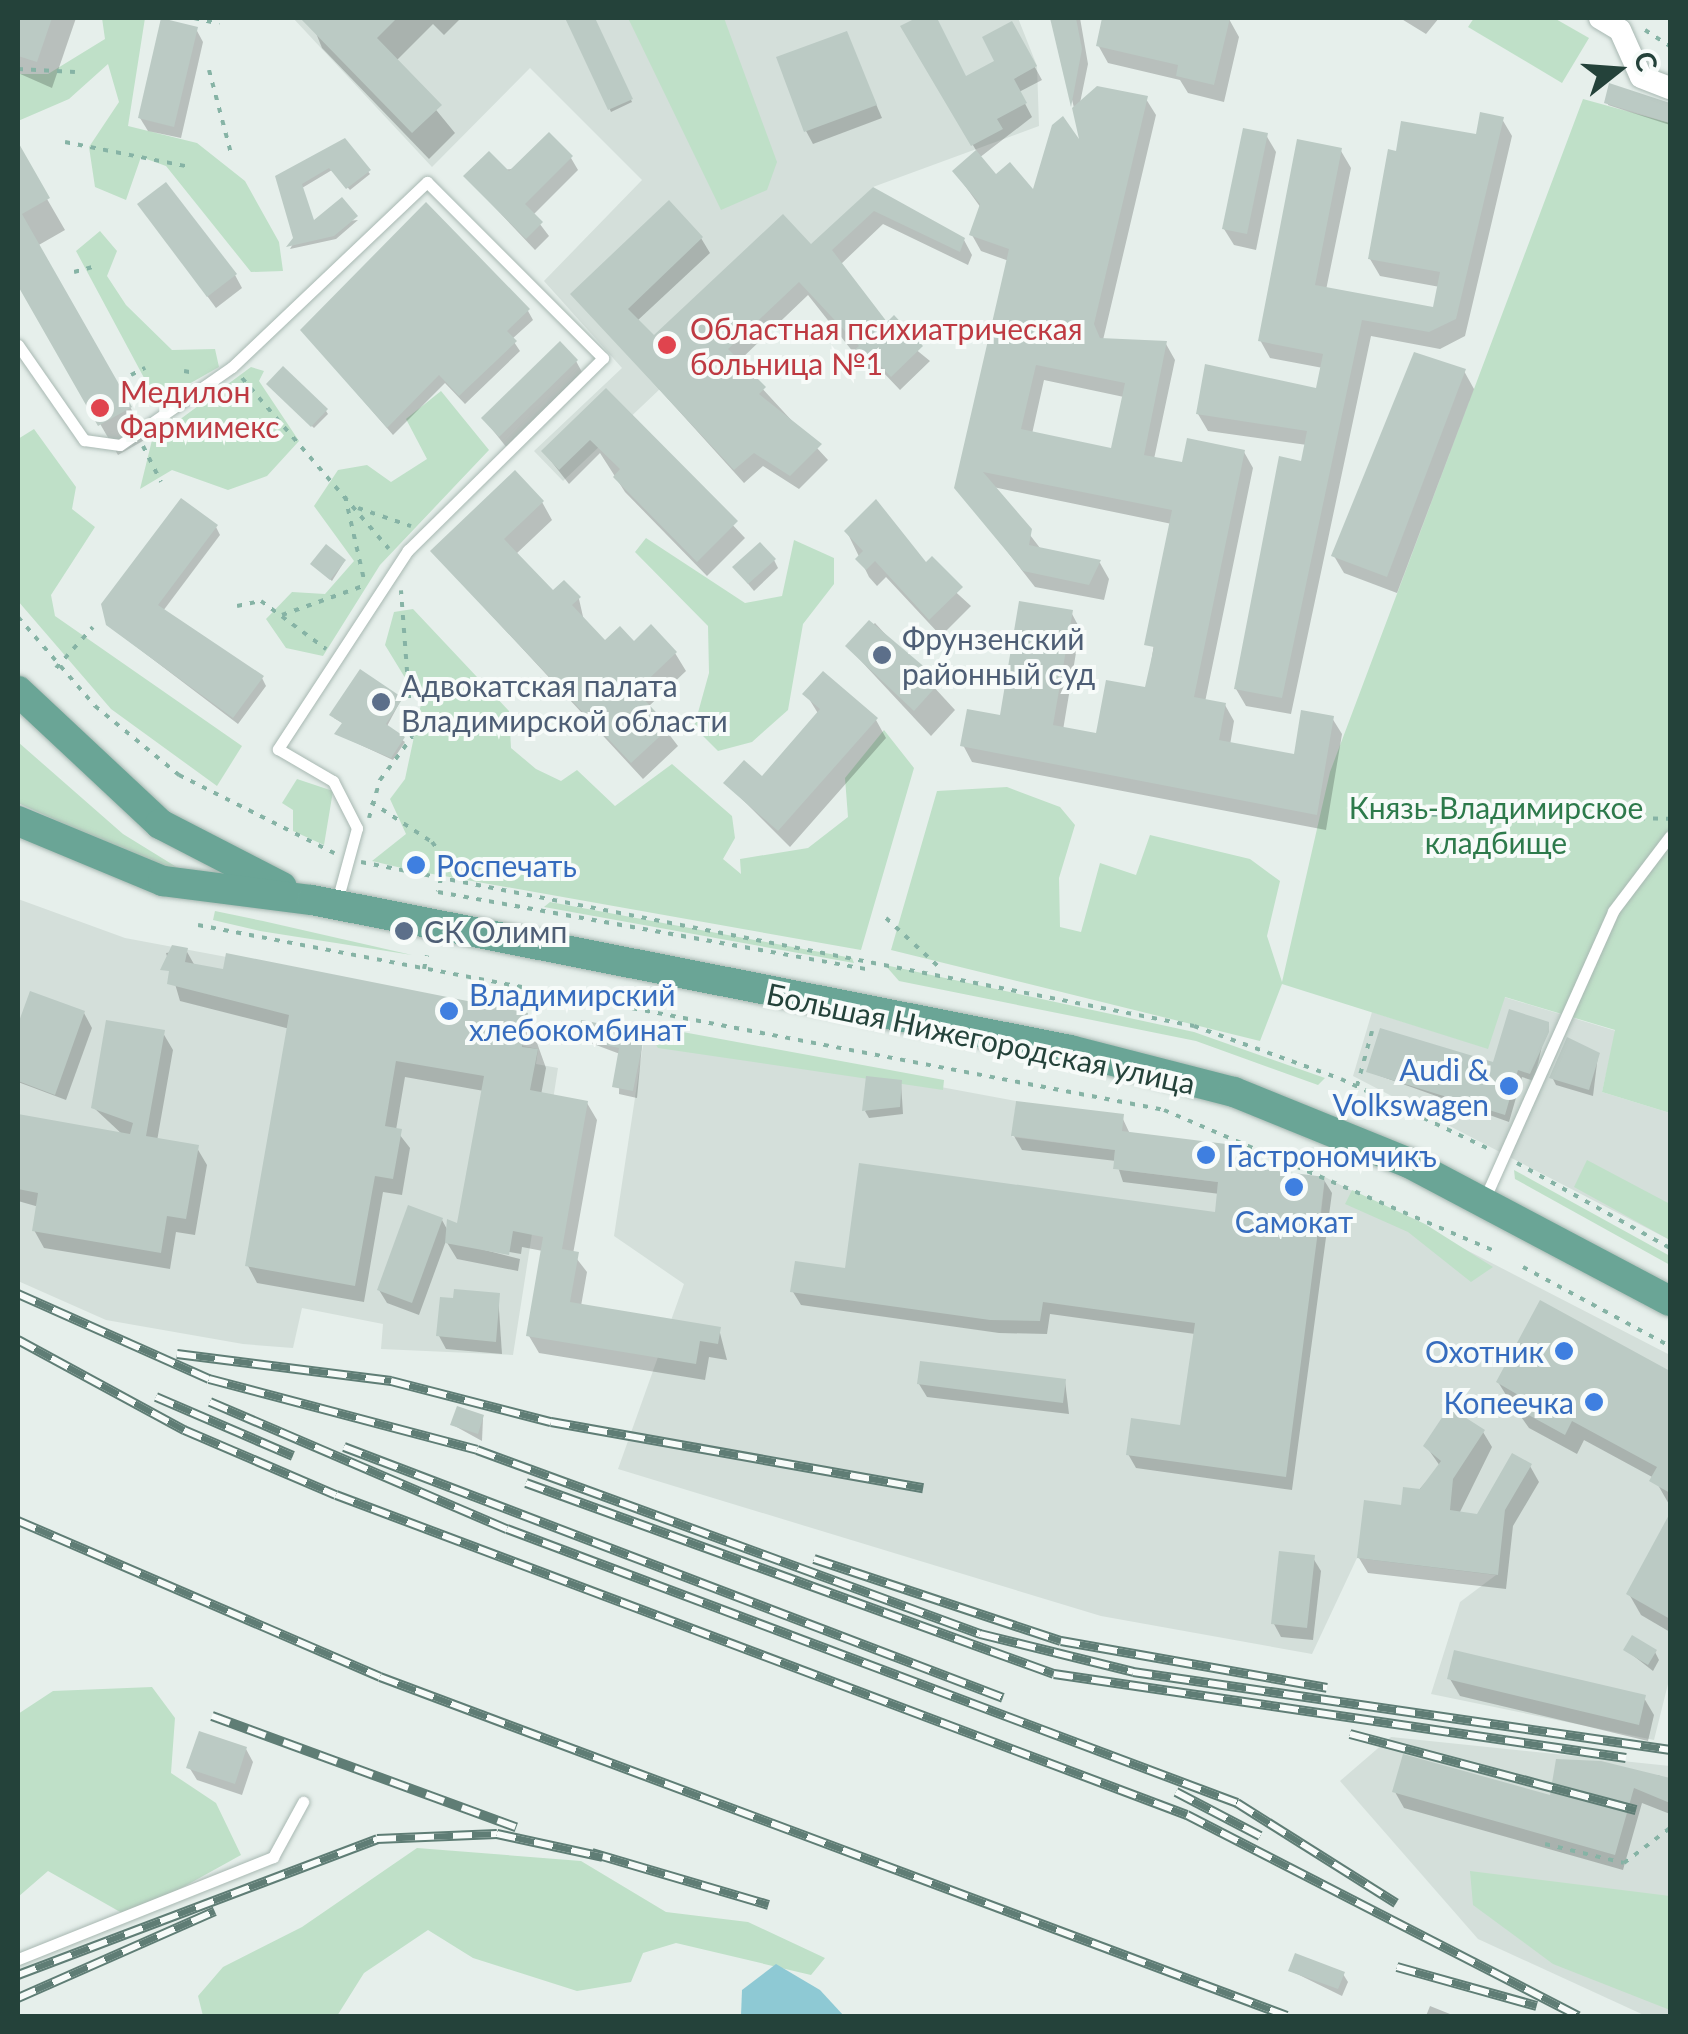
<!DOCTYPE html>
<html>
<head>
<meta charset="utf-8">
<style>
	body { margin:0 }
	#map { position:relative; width:1688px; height:2034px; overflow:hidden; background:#e6efeb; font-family:Lato,sans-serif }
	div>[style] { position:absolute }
	.built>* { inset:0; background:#d4dfda }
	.green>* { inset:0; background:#bfe0c8 }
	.water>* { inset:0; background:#8ec9d4 }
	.shadow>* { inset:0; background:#0003 }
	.building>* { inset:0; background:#bbcac4 }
	.path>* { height:4px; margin-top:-2px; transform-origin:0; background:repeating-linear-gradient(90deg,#86b3a5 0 5px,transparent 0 13px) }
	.roads { filter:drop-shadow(0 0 2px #a8b8b2) drop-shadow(0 0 2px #a8b8b2) }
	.service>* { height:11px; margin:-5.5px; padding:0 5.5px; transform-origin:5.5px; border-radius:5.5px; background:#fff }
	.minor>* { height:22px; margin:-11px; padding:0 11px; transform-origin:11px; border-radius:11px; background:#fff }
	.primary>* { height:30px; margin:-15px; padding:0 15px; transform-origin:15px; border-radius:15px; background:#6aa596 }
	.rail>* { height:10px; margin-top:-5px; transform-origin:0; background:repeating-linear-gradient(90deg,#f7fbf9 0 19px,#5f7d75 0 38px); box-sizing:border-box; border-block:2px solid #5f7d75 }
	.dots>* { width:28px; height:28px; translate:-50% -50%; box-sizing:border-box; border:5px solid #f7fbf9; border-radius:50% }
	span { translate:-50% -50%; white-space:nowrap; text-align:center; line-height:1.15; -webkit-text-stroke:8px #f7fbf9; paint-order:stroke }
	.health-label { font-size:30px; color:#be3a42 }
	.left { translate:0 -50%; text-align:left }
	.service-label { font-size:30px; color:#4e5e75 }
	.park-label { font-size:30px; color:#2d7a4b }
	.shop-label { font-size:30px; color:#366cbe }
	.right { translate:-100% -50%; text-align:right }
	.street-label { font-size:30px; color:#24423a }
	.frame { position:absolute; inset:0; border:20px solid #24423a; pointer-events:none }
	.north { position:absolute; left:1568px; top:20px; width:100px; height:100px; -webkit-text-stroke:8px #f7fbf9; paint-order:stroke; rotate:73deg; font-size:28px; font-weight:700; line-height:40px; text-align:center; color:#24423a }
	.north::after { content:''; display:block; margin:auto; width:35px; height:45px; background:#24423a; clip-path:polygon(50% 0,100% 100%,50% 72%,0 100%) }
</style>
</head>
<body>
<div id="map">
	<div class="built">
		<i style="clip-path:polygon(293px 18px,1018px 18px,1037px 66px,1039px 126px,873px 187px,563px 481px,534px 451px,622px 368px,544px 281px,642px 180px,530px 68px,432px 167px)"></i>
		<i style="clip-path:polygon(18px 899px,125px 938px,528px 1013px,523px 1046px,538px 1049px,536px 1064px,558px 1068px,513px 1355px,381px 1349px,383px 1324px,302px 1308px,293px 1348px,243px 1344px,106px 1320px,18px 1281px)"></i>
		<i style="clip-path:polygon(1504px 997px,1616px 1031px,1602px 1092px,1670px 1113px,1670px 1240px,1353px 1076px,1372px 1012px,1487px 1048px)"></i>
		<i style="clip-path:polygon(645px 1032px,1016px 1101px,1012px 1137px,1115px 1150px,1113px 1169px,1218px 1182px,1217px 1200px,1321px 1214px,1325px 1177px,1670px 1355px,1670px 1676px,1654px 1740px,1431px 1694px,1460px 1602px,1496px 1575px,1357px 1558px,1312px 1654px,1101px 1616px,618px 1469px,684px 1284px,614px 1236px)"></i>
		<i style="clip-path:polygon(1391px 1737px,1670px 1766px,1670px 2016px,1646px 2016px,1478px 1939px,1340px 1781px)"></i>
	</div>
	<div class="green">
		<i style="clip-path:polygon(102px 18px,145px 18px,128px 126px,197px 143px,245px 181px,279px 242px,283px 271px,251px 272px,166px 166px,141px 157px,126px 200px,95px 187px,89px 147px,119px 102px,108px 64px,69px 99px,18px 121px,18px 74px,48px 74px,105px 39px)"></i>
		<i style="clip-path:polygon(628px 18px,724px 18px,777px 162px,767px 190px,721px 210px)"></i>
		<i style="clip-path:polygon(1474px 18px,1554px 18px,1589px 38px,1562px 83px,1468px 27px)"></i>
		<i style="clip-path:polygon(1583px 99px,1670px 123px,1670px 1113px,1602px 1092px,1615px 1030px,1505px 997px,1488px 1049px,1282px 984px,1260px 1041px,891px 950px,937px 791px,1007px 787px,1060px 807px,1075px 825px,1059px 878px,1060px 927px,1081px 932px,1100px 863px,1136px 875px,1150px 835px,1250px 859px,1280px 881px,1267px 936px,1282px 982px,1330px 772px)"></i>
		<i style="clip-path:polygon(100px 231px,117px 251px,107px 276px,126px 305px,172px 350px,215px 349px,219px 367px,157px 402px,76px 251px)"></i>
		<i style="clip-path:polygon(251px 367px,264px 371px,259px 381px,299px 441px,267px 476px,228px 490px,172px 470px,140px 489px,152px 440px)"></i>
		<i style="clip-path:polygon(441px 391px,489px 450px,380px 565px,323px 656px,286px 648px,266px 619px,292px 592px,325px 594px,354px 561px,314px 506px,338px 470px,367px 465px,391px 482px,427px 459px,406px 419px)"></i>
		<i style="clip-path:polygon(34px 429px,76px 487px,72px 509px,95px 527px,51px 595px,55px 616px,242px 746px,217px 786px,111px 709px,18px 601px,18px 439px)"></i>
		<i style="clip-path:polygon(646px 538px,745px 603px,782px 596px,794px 540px,834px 558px,834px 584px,803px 624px,788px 710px,752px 742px,718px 751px,694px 727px,709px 673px,708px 626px,635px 552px)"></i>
		<i style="clip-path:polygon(413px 609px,509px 711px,511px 748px,536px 769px,561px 781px,577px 770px,615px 806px,672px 764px,732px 816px,735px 838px,723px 859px,741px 874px,740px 859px,808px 848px,848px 817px,845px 778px,884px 730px,914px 768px,861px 950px,427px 873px,427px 860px,408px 858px,406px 869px,372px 861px,406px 834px,390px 799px,405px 779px,421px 704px,385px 645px,394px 612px)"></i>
		<i style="clip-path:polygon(18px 742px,123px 834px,183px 871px,181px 877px,18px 803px)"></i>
		<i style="clip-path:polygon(297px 779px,333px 791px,324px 845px,293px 831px,293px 810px,282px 803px)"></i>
		<i style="clip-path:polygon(550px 902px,852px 958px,854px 963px,544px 907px)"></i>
		<i style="clip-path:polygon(215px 911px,263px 921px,412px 955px,260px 931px,213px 920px)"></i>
		<i style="clip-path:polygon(885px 965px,1194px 1032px,1325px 1078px,1318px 1085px,1196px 1041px,899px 981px)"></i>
		<i style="clip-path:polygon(661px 1028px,944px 1080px,943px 1090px,658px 1048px,652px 1038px)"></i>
		<i style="clip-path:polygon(1587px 1160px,1670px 1204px,1670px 1240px,1574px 1187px)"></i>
		<i style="clip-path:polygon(1514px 1170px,1670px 1256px,1670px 1265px,1515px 1179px)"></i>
		<i style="clip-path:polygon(1352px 1190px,1425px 1224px,1493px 1267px,1471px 1282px,1408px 1232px,1345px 1204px)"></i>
		<i style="clip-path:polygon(152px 1687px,175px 1718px,171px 1773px,216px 1803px,241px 1855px,129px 1917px,48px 1871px,18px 1897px,18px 1714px,53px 1691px)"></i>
		<i style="clip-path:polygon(417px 1848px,581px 1861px,666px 1912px,748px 1922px,825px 1958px,811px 1975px,676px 1943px,643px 1953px,631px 1982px,577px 1991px,473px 1958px,428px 1930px,364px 1973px,337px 2016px,203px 2016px,198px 1996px,223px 1967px,302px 1927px)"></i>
		<i style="clip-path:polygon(1470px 1871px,1670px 1896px,1670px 2010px,1553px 1964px,1473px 1905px)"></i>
	</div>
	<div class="water">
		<i style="clip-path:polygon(776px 1964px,820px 1990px,844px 2016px,741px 2016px,742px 1990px)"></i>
	</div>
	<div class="shadow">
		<i style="clip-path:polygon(18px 18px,76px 18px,52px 88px,18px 73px)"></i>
		<i style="clip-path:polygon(310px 18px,461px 18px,444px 35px,433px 24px,396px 61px,455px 133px,429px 159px,322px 48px)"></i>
		<i style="clip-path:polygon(567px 18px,593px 18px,632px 102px,611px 112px)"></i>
		<i style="clip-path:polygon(evenodd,922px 18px,935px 18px,966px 79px,998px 62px,1011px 24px,1042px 80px,1019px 92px,1032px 117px,979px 158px,996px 177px,1034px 194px,1084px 151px,1053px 18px,1080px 18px,1088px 64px,1080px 103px,1146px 99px,1156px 115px,1103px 340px,1166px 344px,1175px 360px,1154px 459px,1184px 465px,1244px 452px,1253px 468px,1205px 702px,1225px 705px,1234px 721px,1230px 745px,1296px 757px,1332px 718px,1342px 734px,1326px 830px,972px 762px,963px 745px,1002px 718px,1071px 612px,1080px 629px,1063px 730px,1098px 736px,1147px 690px,1172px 524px,993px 487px,1040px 548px,1100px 563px,1109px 579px,1104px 600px,1035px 587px,957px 487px,1009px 261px,981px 251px,972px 235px,981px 208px,955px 172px,977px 152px,904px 27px,922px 18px,1044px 380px,1124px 397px,1113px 451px,1032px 434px,1044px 380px)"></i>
		<i style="clip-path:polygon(1104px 18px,1229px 19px,1239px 37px,1224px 102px,1188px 93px,1180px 80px,1108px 63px,1098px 45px)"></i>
		<i style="clip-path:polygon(1400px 18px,1439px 18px,1426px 34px)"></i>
		<i style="clip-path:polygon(196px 29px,203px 42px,181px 138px,148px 131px,140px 118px)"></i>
		<i style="clip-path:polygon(846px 34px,882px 118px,813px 144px,806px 131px)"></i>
		<i style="clip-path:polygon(1611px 86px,1670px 104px,1670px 125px,1608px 105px)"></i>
		<i style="clip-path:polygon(1502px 119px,1512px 136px,1465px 336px,1440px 349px,1371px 336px,1291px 714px,1246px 706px,1236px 689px,1307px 445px,1208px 431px,1198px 414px,1318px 391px,1323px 368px,1270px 358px,1260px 340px,1341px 151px,1351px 168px,1326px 290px,1435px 310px,1440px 287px,1380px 276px,1370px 259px)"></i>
		<i style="clip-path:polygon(1266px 135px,1276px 152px,1256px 250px,1234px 245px,1224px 229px)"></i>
		<i style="clip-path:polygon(344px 141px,370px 174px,350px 190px,332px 170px,302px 188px,314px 224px,358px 220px,336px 239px,290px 249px,296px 239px,278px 178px)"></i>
		<i style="clip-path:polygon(18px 149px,65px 230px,37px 246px,148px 438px,118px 455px,18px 281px)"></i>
		<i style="clip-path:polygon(571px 158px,578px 170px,533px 215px,549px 236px,535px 250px,466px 177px)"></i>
		<i style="clip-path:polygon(873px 190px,964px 240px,972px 255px,968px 265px,883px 224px,840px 265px,887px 326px,930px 361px,900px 390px,880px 369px,872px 376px,808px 295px,738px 362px,828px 460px,799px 489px,763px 466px,744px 483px,573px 294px,701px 238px,710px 253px,637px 321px,654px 339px,811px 248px)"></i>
		<i style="clip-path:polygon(140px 205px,235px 275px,242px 288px,216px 308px)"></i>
		<i style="clip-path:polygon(528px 311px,533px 320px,512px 339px,520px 351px,465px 404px,445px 383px,393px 435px,303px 331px)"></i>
		<i style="clip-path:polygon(576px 361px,583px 374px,507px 448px,484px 419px)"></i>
		<i style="clip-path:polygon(1464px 371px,1474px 389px,1397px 593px,1344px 573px,1334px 556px)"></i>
		<i style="clip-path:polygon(271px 387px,326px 411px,328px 414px,314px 428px)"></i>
		<i style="clip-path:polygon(606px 391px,745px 538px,707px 576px,625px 492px,600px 453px,569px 484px,544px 452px)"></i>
		<i style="clip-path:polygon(542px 502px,552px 520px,516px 554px,553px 593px,579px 599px,584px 621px,605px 644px,675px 653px,686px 671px,648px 707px,678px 746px,643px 779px,433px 552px)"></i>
		<i style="clip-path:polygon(216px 527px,220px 535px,163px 611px,262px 678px,266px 686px,238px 724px,113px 629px)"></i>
		<i style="clip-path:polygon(847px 532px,926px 565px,971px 606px,941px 636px,886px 577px,877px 586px,869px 577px)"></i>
		<i style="clip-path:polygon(774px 560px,778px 568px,754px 591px,735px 568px)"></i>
		<i style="clip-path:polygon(344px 562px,332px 581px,315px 567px)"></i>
		<i style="clip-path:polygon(875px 623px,955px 710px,931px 736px,848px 647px)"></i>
		<i style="clip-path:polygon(806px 694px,876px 720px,886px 738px,790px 847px,726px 783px,762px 779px,819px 715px)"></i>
		<i style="clip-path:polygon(401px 700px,386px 728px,405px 742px,393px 760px,337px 734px,344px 724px,334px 718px)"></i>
		<i style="clip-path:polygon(186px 950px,195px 966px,527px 1015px,546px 1068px,541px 1095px,587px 1103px,597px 1120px,573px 1254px,587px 1272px,581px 1306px,719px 1329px,727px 1360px,709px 1357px,705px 1380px,539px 1353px,529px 1336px,543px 1251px,522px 1247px,521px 1254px,454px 1242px,520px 1259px,518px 1271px,457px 1259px,446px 1241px,419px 1315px,387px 1303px,379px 1290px,442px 1220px,448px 1231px,459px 1227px,484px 1091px,405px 1077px,396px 1130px,410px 1148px,402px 1195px,383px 1192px,364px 1302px,257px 1283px,248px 1266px,290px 1029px,180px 1001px,166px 953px)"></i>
		<i style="clip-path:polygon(84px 1013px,92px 1028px,66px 1100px,18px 1082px,18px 1030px)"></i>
		<i style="clip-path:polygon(1547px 1024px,1534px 1081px,1522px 1077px,1509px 1122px,1369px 1072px,1494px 1066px)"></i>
		<i style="clip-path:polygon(163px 1033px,173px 1050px,157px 1141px,197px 1148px,207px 1165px,195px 1235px,176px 1232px,170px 1269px,44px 1248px,34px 1230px,39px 1207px,18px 1201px,18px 1117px,123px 1135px,94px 1108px)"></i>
		<i style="clip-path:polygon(643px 1035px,637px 1098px,619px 1094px,620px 1054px,580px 1039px)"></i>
		<i style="clip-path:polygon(1598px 1055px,1593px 1096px,1556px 1085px,1552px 1077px)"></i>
		<i style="clip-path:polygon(901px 1083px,903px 1114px,869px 1118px,865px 1111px)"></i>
		<i style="clip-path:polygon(1122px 1117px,1130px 1134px,1232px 1147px,1239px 1169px,1324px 1180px,1332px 1193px,1292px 1490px,1136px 1468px,1128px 1454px,1182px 1428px,1195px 1334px,1050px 1314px,1047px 1334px,999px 1333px,801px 1305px,793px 1292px,847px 1270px,1217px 1215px,1220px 1194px,1123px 1182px,1116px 1161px,1022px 1150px,1014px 1136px)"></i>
		<i style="clip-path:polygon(498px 1295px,502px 1354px,446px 1349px,439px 1336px)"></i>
		<i style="clip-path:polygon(1541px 1303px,1670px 1374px,1670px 1506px,1654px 1478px,1584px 1440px,1577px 1454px,1529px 1428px,1511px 1403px,1498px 1382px)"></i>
		<i style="clip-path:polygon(1065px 1381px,1069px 1414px,927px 1397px,919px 1384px)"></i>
		<i style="clip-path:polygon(483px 1418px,482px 1441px,453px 1425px)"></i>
		<i style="clip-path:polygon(1483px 1432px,1492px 1447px,1459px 1514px,1479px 1516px,1530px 1466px,1539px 1482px,1513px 1526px,1506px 1589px,1368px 1573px,1359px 1558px,1440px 1466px,1426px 1446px)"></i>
		<i style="clip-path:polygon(1670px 1518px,1670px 1632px,1641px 1615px,1629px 1594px)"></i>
		<i style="clip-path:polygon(1313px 1558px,1321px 1571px,1313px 1640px,1281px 1637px,1274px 1624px)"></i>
		<i style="clip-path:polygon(1626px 1650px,1655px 1652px,1659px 1660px,1653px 1671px)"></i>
		<i style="clip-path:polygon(1450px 1679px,1644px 1698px,1654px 1715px,1648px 1741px,1460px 1696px)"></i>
		<i style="clip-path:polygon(246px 1749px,253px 1762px,242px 1795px,197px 1780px,189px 1767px)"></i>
		<i style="clip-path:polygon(1658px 1775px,1670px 1780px,1670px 1814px,1642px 1803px,1623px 1870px,1404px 1808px,1395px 1792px,1552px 1798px)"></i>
		<i style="clip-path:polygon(1291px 1971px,1343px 1974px,1348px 1982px,1342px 1996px)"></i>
		<i style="clip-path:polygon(1430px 2006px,1455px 2016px,1426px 2016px)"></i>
	</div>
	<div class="building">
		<i style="clip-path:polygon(18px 18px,52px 18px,37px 62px,18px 56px)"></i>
		<i style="clip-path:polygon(161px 18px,198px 27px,174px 127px,138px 118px)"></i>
		<i style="clip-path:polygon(300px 18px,397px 18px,377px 38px,442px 105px,412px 133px)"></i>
		<i style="clip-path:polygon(565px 18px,595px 18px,633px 99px,608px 110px)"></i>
		<i style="clip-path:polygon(916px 18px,937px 18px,966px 76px,994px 61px,982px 37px,1012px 21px,1037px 66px,1014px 79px,1027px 103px,997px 119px,1003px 129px,971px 146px,900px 26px)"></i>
		<i style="clip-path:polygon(1050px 18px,1076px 18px,1082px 49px,1071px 107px)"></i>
		<i style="clip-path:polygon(1102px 18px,1230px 18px,1214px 85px,1176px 76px,1178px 65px,1096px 46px)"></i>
		<i style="clip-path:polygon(847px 31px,877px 105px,804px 132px,776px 57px)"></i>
		<i style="clip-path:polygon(1609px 83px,1670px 103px,1670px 123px,1604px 103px)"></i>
		<i style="clip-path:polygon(evenodd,1097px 86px,1148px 96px,1094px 324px,1100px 338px,1167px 341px,1144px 455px,1182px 462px,1187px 438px,1245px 450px,1194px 697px,1226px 703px,1219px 740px,1294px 754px,1301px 710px,1334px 716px,1317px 815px,960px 746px,967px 709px,1000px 715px,1019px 601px,1073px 610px,1053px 725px,1096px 733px,1106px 680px,1145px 687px,1154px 647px,1144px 645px,1172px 510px,983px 472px,1032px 529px,1029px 545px,1101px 560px,1089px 585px,1023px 571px,954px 488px,1009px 249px,969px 235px,980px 204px,952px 171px,976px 150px,996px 174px,1010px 162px,1033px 189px,1052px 125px,1063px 116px,1079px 139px,1072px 108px,1097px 86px,1036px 365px,1125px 383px,1111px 448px,1021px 429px,1036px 365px)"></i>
		<i style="clip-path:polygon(1480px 112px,1504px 117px,1456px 319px,1429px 332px,1362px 320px,1282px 698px,1234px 689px,1279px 456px,1301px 461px,1307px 431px,1196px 414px,1205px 364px,1316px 388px,1323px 354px,1258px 341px,1297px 139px,1342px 148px,1315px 285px,1433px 307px,1440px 272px,1368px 259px,1388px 149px,1396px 151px,1401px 121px,1476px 134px)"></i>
		<i style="clip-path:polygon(1243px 128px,1268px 133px,1247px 234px,1222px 229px)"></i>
		<i style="clip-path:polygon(549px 132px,573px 156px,525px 204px,543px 222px,526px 239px,463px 176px,489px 151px,509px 171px)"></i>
		<i style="clip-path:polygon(345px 138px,371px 170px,346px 189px,329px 168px,302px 184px,314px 220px,342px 197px,358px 216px,334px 236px,286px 247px,293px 238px,275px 176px)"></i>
		<i style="clip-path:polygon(18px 142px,50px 198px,22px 214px,132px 407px,98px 426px,18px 286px)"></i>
		<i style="clip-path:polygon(166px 182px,237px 274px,207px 297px,137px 204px)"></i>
		<i style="clip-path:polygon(873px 187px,965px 238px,960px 252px,874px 211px,832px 250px,887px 322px,894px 315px,923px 346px,891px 377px,871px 356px,863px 363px,852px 352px,859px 346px,799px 282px,728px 349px,766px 387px,759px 394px,822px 444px,790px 476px,754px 453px,734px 470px,570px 294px,669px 200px,703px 237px,628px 309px,654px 335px,783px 214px,811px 244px)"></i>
		<i style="clip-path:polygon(426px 202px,530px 309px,507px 331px,517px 341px,459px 396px,439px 375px,387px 428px,300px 330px)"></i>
		<i style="clip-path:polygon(560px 341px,578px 360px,499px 437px,481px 418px)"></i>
		<i style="clip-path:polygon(1414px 352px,1466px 369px,1387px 577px,1331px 556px)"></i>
		<i style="clip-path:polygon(283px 366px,328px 409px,311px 427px,266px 384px)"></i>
		<i style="clip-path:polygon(606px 388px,738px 521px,697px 562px,613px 477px,620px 469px,590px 440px,559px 470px,541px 451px)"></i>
		<i style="clip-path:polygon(515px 470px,544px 501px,504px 539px,553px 590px,564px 580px,581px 597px,572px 605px,605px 640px,620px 626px,634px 641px,651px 624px,677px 652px,636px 691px,670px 727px,631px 763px,430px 551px)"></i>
		<i style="clip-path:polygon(181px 498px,218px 525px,158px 605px,264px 676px,233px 718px,106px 625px,101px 604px)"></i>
		<i style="clip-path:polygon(876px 499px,926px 562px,932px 556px,963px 587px,929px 620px,875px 561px,866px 570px,855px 559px,863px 551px,844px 531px)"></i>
		<i style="clip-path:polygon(760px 542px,776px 559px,748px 584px,732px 567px)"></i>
		<i style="clip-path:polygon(326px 544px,346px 560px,330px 580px,310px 564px)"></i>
		<i style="clip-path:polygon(869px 620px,941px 681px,914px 711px,845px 646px)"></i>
		<i style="clip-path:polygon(360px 669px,403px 698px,386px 724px,405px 737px,391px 758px,334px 734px,342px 723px,329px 715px)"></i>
		<i style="clip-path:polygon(823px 671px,878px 718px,778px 831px,723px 783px,744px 760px,762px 776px,820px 709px,802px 694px)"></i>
		<i style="clip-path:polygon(172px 945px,188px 948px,185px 962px,223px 969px,226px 953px,528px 1013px,522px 1047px,538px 1049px,530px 1090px,588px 1101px,562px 1249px,579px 1252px,570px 1302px,721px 1327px,718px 1344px,700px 1341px,696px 1364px,526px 1336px,543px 1237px,513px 1231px,509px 1255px,445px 1243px,447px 1219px,457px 1223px,484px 1076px,396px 1061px,385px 1126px,402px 1129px,393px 1179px,375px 1176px,355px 1286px,245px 1266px,289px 1015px,167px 984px,169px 971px,160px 970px)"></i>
		<i style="clip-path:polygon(30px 991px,85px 1011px,55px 1095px,18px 1081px,18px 1024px)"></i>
		<i style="clip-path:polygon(1509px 1009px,1549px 1022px,1549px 1032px,1530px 1074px,1518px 1070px,1505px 1115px,1366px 1072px,1380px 1028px,1493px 1062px)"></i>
		<i style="clip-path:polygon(106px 1020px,165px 1030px,146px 1136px,199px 1145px,186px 1219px,167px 1216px,161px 1253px,32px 1231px,38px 1193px,18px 1189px,18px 1114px,130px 1134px,133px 1123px,91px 1108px)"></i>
		<i style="clip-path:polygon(581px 1020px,645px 1032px,633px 1091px,612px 1087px,619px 1048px,578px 1039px)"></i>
		<i style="clip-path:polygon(1567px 1037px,1600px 1053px,1589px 1090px,1549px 1078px)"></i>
		<i style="clip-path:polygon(866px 1076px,902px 1080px,900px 1107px,862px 1111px)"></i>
		<i style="clip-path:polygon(1016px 1101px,1124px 1114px,1122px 1131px,1234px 1145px,1231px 1165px,1325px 1177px,1286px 1477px,1126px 1455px,1131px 1418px,1180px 1425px,1195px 1323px,1043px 1302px,1040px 1321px,990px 1320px,790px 1292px,795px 1261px,845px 1268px,859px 1163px,1215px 1212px,1218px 1182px,1113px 1169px,1115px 1150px,1011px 1136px)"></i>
		<i style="clip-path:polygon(408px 1205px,443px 1218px,412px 1303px,377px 1290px)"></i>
		<i style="clip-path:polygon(454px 1289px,500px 1293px,496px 1342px,436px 1336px,440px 1297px,453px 1298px)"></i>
		<i style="clip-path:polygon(1540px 1300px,1670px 1371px,1670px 1493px,1649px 1481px,1657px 1467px,1572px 1421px,1565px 1435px,1514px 1407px,1520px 1396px,1496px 1382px)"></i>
		<i style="clip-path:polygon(920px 1361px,1066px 1379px,1063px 1403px,917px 1384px)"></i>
		<i style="clip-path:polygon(457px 1406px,484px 1415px,478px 1434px,450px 1425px)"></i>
		<i style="clip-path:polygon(1449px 1407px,1485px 1430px,1453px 1479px,1450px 1510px,1477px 1514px,1512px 1453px,1532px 1464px,1505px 1510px,1498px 1575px,1357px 1558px,1364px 1500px,1401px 1505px,1403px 1487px,1420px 1489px,1441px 1461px,1423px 1446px)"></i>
		<i style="clip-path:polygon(1670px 1513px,1670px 1619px,1626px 1594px)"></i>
		<i style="clip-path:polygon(1279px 1551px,1315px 1555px,1307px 1628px,1271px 1624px)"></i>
		<i style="clip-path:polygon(1632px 1635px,1657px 1650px,1648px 1665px,1623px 1650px)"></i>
		<i style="clip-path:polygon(1454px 1650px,1646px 1695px,1639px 1725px,1447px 1679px)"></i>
		<i style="clip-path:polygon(199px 1731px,247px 1747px,235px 1784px,186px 1768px)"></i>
		<i style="clip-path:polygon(1403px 1754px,1550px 1795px,1556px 1759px,1601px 1761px,1670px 1778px,1670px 1803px,1634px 1788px,1615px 1855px,1392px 1792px)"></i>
		<i style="clip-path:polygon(1295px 1953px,1345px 1972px,1338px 1989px,1288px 1971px)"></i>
	</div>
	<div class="path">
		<i style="left:194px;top:18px;width:26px;rotate:13deg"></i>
		<i style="left:1645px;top:30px;width:30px;rotate:33deg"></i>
		<i style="left:18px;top:69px;width:57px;rotate:3deg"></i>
		<i style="left:209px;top:70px;width:86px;rotate:75.2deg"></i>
		<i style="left:65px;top:142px;width:127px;rotate:11.3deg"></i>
		<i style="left:74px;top:272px;width:23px;rotate:-15deg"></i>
		<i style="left:184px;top:371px;width:11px;rotate:10deg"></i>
		<i style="left:131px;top:375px;width:16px;rotate:-27deg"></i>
		<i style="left:242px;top:378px;width:225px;rotate:49.3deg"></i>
		<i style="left:143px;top:446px;width:40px;rotate:63.4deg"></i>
		<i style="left:345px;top:496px;width:90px;rotate:77.2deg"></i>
		<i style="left:358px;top:508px;width:56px;rotate:18.8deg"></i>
		<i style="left:237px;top:606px;width:25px;rotate:-12deg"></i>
		<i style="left:261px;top:601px;width:81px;rotate:36.4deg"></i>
		<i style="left:282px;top:615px;width:89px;rotate:-19.7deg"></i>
		<i style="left:18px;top:617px;width:118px;rotate:49.1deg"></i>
		<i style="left:95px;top:706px;width:109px;rotate:39.4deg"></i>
		<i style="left:179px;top:775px;width:174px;rotate:26.7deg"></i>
		<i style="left:56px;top:668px;width:55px;rotate:-47.9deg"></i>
		<i style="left:371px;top:802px;width:73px;rotate:33.3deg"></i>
		<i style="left:432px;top:842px;width:48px;rotate:52.7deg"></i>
		<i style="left:1393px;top:814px;width:275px;rotate:1deg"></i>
		<i style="left:369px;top:818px;width:40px;rotate:-74deg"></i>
		<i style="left:380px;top:780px;width:54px;rotate:-53.3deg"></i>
		<i style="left:412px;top:737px;width:147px;rotate:-94.3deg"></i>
		<i style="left:361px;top:862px;width:849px;rotate:11.14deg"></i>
		<i style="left:1194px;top:1026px;width:156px;rotate:19.8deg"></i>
		<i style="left:1341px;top:1079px;width:166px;rotate:25.3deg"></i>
		<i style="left:441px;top:878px;width:14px;rotate:102deg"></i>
		<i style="left:438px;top:892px;width:441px;rotate:10.2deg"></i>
		<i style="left:886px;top:918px;width:75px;rotate:42.8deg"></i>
		<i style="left:198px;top:925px;width:984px;rotate:10.84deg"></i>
		<i style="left:1164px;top:1110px;width:360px;rotate:23.1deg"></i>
		<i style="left:424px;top:969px;width:14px;rotate:-78deg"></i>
		<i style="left:1357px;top:1086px;width:57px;rotate:-74.7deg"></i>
		<i style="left:1517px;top:1163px;width:175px;rotate:29.1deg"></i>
		<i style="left:1523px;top:1267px;width:167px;rotate:28.3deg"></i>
		<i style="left:1545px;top:1844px;width:81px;rotate:13.5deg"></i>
		<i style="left:1624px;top:1863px;width:58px;rotate:-37.3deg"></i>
	</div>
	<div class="roads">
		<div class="service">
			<i style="left:18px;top:345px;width:116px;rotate:55.2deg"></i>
			<i style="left:84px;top:440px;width:36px;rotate:8deg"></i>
			<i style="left:120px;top:445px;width:136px;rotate:-34.9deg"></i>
			<i style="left:232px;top:367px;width:269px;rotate:-43.5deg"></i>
			<i style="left:427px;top:182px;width:249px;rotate:45deg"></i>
			<i style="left:603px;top:358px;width:274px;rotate:135.4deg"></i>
			<i style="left:408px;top:550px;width:238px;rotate:123.2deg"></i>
			<i style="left:278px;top:749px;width:64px;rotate:30.2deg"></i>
			<i style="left:333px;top:781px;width:53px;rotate:62.9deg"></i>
			<i style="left:357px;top:828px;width:80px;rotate:105.3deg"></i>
			<i style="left:1484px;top:1200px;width:316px;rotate:-65.9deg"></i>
			<i style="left:1613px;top:911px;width:94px;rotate:-52.8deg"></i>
			<i style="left:18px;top:1959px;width:275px;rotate:-21.8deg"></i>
			<i style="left:273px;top:1857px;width:63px;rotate:-61.4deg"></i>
		</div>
		<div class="minor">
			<i style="left:1600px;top:18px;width:23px;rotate:31deg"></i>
			<i style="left:1620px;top:30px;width:51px;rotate:65.9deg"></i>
			<i style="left:1641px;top:77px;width:31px;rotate:21deg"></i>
		</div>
		<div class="primary">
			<i style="left:18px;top:691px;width:195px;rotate:43.1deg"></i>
			<i style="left:160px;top:824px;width:137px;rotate:27.3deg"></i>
			<i style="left:18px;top:821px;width:157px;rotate:22.5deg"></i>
			<i style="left:163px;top:881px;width:150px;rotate:7.3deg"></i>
			<i style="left:312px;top:900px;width:773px;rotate:11.19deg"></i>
			<i style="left:1070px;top:1050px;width:169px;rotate:14.4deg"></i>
			<i style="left:1234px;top:1092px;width:189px;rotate:22.1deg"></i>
			<i style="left:1409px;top:1163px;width:295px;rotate:27.9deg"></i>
		</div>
	</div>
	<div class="rail">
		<i style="left:18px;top:1294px;width:209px;rotate:24deg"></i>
		<i style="left:209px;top:1379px;width:277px;rotate:14.8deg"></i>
		<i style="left:477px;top:1450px;width:536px;rotate:20.09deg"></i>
		<i style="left:980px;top:1634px;width:158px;rotate:13.9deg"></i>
		<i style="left:1133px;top:1672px;width:543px;rotate:8.26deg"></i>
		<i style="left:18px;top:1340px;width:189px;rotate:28.5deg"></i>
		<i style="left:184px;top:1430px;width:165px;rotate:23.2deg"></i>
		<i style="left:336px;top:1495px;width:909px;rotate:20.61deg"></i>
		<i style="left:1187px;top:1815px;width:440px;rotate:27.2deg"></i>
		<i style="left:177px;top:1354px;width:216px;rotate:7.2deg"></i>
		<i style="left:391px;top:1381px;width:165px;rotate:14.4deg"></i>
		<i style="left:551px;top:1422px;width:378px;rotate:10.1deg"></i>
		<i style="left:156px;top:1397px;width:149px;rotate:23.3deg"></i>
		<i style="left:210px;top:1402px;width:323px;rotate:23.2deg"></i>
		<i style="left:507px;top:1529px;width:780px;rotate:20.57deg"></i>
		<i style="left:1237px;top:1803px;width:188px;rotate:32.2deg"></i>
		<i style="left:344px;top:1447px;width:705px;rotate:20.85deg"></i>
		<i style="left:526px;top:1483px;width:561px;rotate:19.89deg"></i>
		<i style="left:1054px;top:1674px;width:578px;rotate:8.35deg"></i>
		<i style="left:18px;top:1521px;width:394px;rotate:23.3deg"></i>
		<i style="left:380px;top:1677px;width:968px;rotate:20.49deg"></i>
		<i style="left:814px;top:1559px;width:260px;rotate:18.4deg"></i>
		<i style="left:1061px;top:1641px;width:270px;rotate:10deg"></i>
		<i style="left:212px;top:1716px;width:324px;rotate:20.1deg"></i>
		<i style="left:1350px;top:1734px;width:296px;rotate:14.9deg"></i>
		<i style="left:1176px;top:1792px;width:95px;rotate:27.6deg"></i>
		<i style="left:592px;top:1853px;width:184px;rotate:16.4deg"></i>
		<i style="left:1397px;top:1967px;width:145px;rotate:15.6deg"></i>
		<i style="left:18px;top:1975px;width:384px;rotate:-20.7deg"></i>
		<i style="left:377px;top:1839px;width:120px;rotate:-2.4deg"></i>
		<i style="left:497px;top:1834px;width:108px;rotate:12.2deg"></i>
		<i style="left:18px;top:1998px;width:215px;rotate:-23.8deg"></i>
	</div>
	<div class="dots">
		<i style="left:667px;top:345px;background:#e0444e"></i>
		<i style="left:100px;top:408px;background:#e0444e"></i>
		<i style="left:882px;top:655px;background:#5c6f8a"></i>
		<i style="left:381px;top:702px;background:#5c6f8a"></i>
		<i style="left:416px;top:865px;background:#3f7fe0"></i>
		<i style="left:404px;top:931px;background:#5c6f8a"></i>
		<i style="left:449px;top:1011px;background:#3f7fe0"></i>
		<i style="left:1509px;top:1086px;background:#3f7fe0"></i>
		<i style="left:1206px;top:1155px;background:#3f7fe0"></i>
		<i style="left:1294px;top:1187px;background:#3f7fe0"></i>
		<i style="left:1564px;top:1351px;background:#3f7fe0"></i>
		<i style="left:1594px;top:1402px;background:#3f7fe0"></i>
	</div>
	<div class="health-label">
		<span class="left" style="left:690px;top:345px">Областная психиатрическая<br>больница №1</span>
		<span class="left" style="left:120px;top:408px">Медилон<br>Фармимекс</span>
	</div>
	<div class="service-label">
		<span class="left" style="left:902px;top:655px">Фрунзенский<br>районный суд</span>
		<span class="left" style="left:401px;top:702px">Адвокатская палата<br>Владимирской области</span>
		<span class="left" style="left:424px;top:931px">СК Олимп</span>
	</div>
	<div class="park-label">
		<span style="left:1496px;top:824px">Князь-Владимирское<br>кладбище</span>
	</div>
	<div class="shop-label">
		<span class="left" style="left:436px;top:865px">Роспечать</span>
		<span class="left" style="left:469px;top:1011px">Владимирский<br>хлебокомбинат</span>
		<span class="right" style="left:1489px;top:1086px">Audi &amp;<br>Volkswagen</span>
		<span class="left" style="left:1226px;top:1155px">Гастрономчикъ</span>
		<span style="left:1294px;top:1221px">Самокат</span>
		<span class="right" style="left:1544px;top:1351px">Охотник</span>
		<span class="right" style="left:1574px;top:1402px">Копеечка</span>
	</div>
	<div class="street-label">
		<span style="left:981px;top:1038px;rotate:12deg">Большая Нижегородская улица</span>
	</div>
	<div class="frame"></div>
	<div class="north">С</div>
</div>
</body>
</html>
